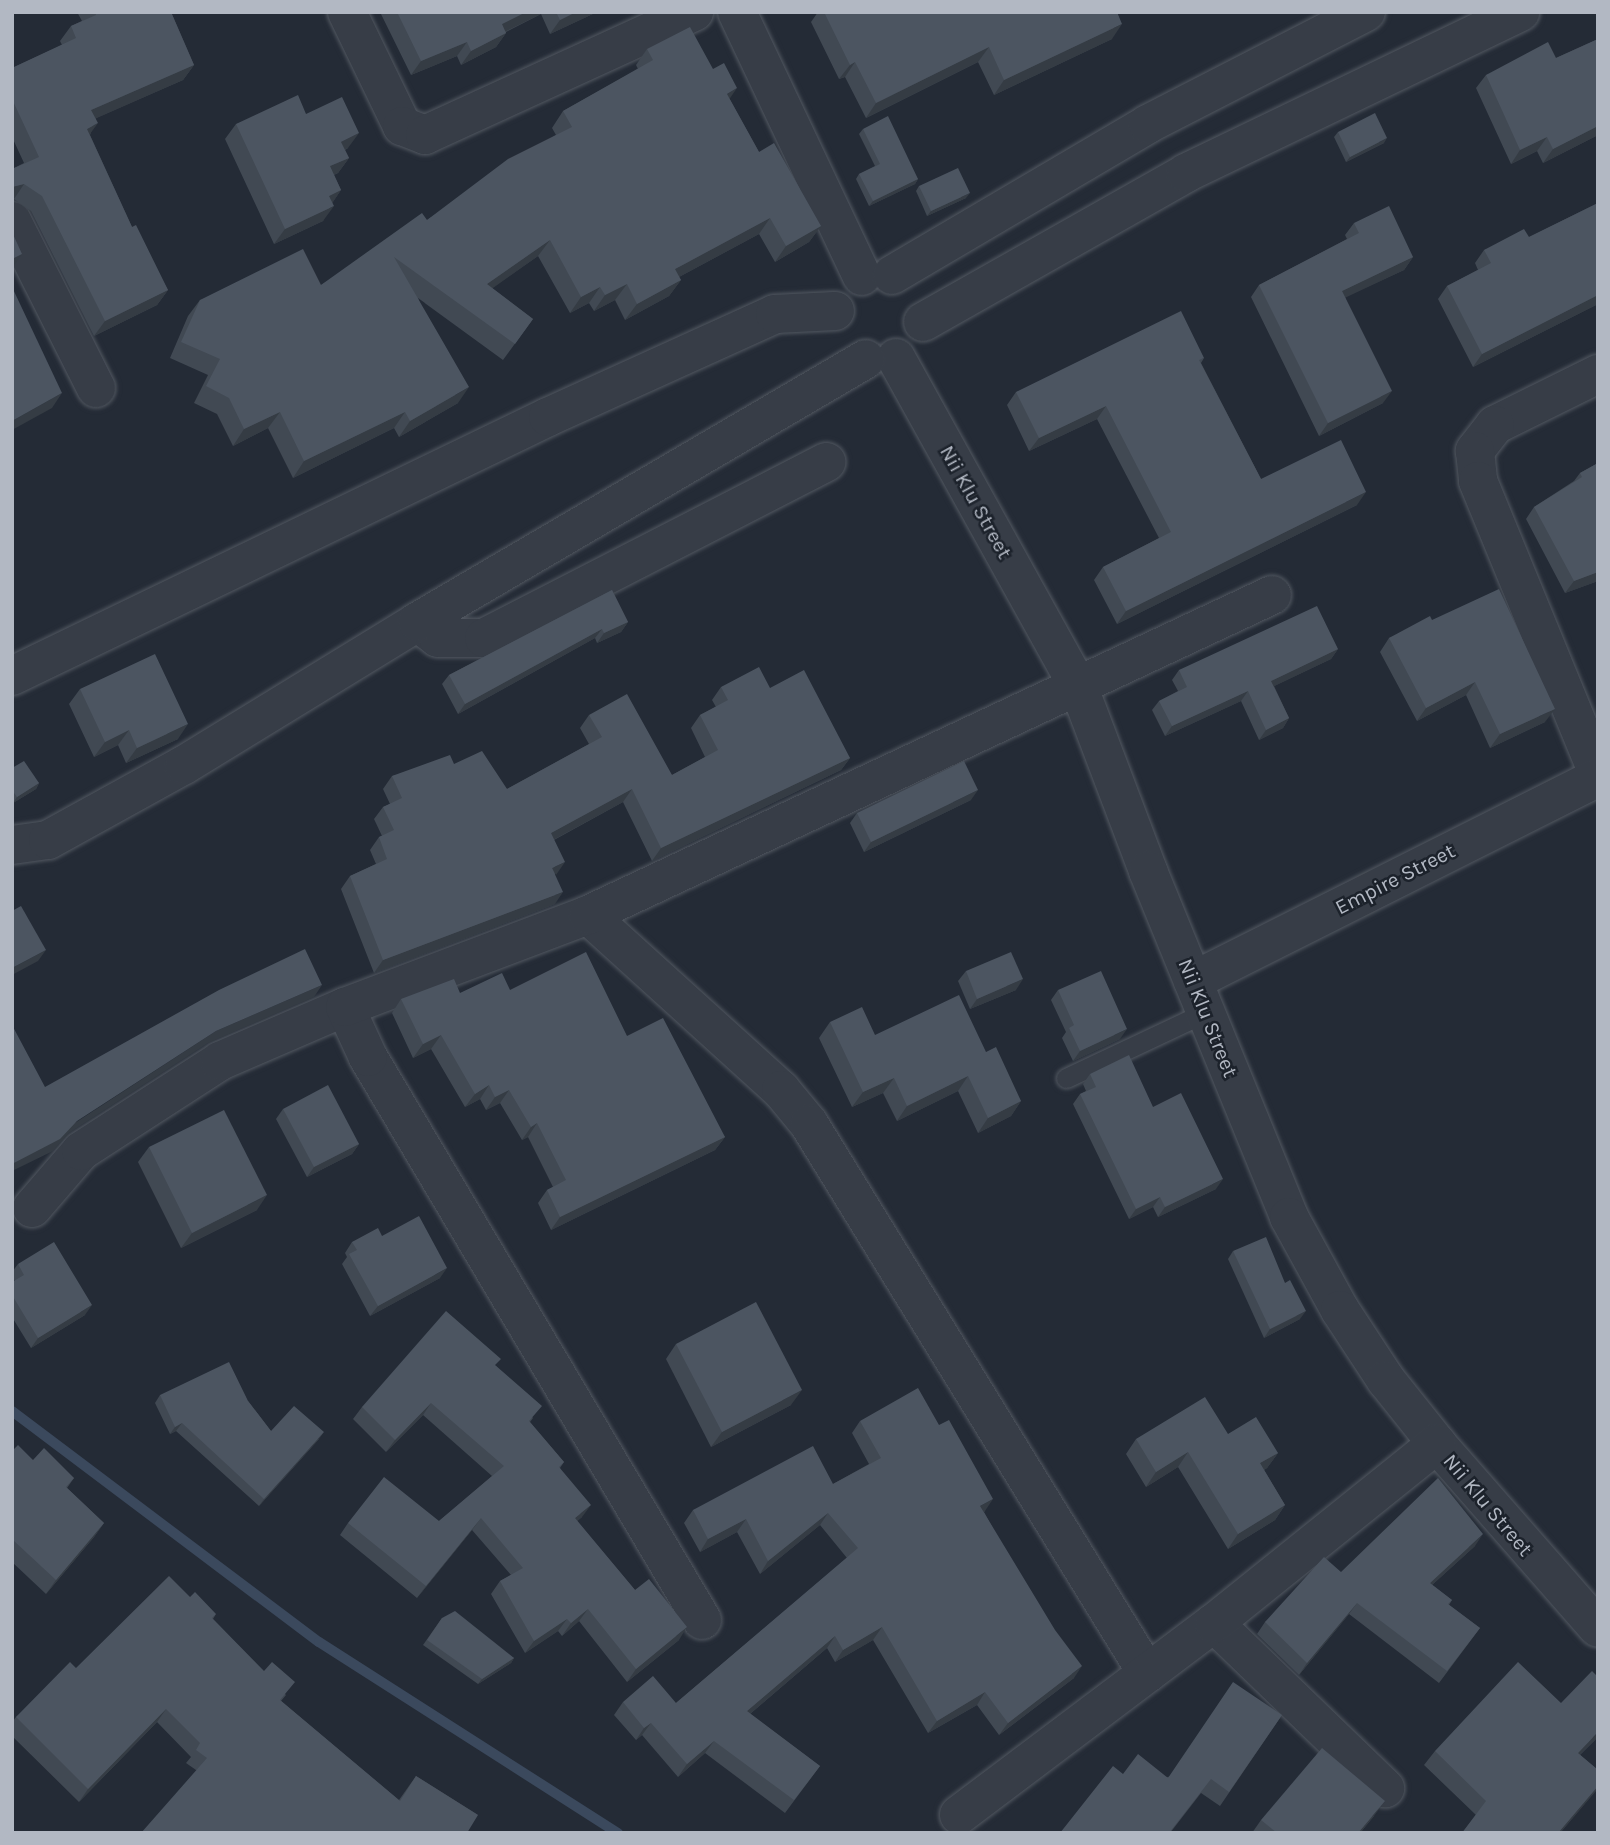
<!DOCTYPE html>
<html>
<head>
<meta charset="utf-8">
<style>
	body { margin:0 }
	#map { position:relative; width:1610px; height:1845px; overflow:hidden; background:#242b36; font-family:Karla,sans-serif }
	div>[style] { position:absolute }
	.stream>* { height:10px; margin:-5px; padding:0 5px; transform-origin:5px; border-radius:5px; background:#3b495d }
	.roads { filter:drop-shadow(0 0 2px #525861) drop-shadow(0 0 2px #525861) }
	.lane>* { height:19px; margin:-9.5px; padding:0 9.5px; transform-origin:9.5px; border-radius:9.5px; background:#373d47 }
	.street>* { height:38px; margin:-19px; padding:0 19px; transform-origin:19px; border-radius:19px; background:#373d47 }
	.wall>* { inset:0; background:#414953 }
	.shaded-wall>* { inset:0; background:#353c44 }
	.building>* { inset:0; background:#4c5561 }
	span { translate:-50% -50%; white-space:nowrap; text-align:center; line-height:1.15; -webkit-text-stroke:5px #1c222b; paint-order:stroke }
	.street-label { font-size:21px; color:#b2b8c3 }
	.frame { position:absolute; inset:0; border:14px solid #b2b8c3; pointer-events:none }
</style>
</head>
<body>
<div id="map">
	<div class="stream">
		<i style="left:12px;top:1411px;width:384px;rotate:37deg"></i>
		<i style="left:319px;top:1642px;width:355px;rotate:32.6deg"></i>
	</div>
	<div class="roads">
		<div class="lane">
			<i style="left:1066px;top:1078px;width:155px;rotate:-25.2deg"></i>
		</div>
		<div class="street">
			<i style="left:347px;top:12px;width:127px;rotate:64.2deg"></i>
			<i style="left:402px;top:126px;width:25px;rotate:21deg"></i>
			<i style="left:425px;top:135px;width:296px;rotate:-24.6deg"></i>
			<i style="left:737px;top:12px;width:292px;rotate:64.7deg"></i>
			<i style="left:12px;top:221px;width:187px;rotate:63.3deg"></i>
			<i style="left:892px;top:275px;width:297px;rotate:-30.5deg"></i>
			<i style="left:1148px;top:124px;width:245px;rotate:-27.2deg"></i>
			<i style="left:923px;top:322px;width:302px;rotate:-29.5deg"></i>
			<i style="left:1186px;top:173px;width:371px;rotate:-25.7deg"></i>
			<i style="left:896px;top:358px;width:377px;rotate:61deg"></i>
			<i style="left:1079px;top:688px;width:196px;rotate:69.3deg"></i>
			<i style="left:1148px;top:871px;width:374px;rotate:67.8deg"></i>
			<i style="left:1289px;top:1217px;width:106px;rotate:61.3deg"></i>
			<i style="left:1340px;top:1310px;width:84px;rotate:56.7deg"></i>
			<i style="left:1386px;top:1380px;width:82px;rotate:51.4deg"></i>
			<i style="left:1437px;top:1444px;width:244px;rotate:48.8deg"></i>
			<i style="left:1598px;top:374px;width:115px;rotate:153.7deg"></i>
			<i style="left:1495px;top:425px;width:33px;rotate:128deg"></i>
			<i style="left:1475px;top:451px;width:30px;rotate:84deg"></i>
			<i style="left:1478px;top:481px;width:316px;rotate:67.7deg"></i>
			<i style="left:417px;top:622px;width:26px;rotate:37deg"></i>
			<i style="left:438px;top:638px;width:46px"></i>
			<i style="left:484px;top:638px;width:385px;rotate:-27.2deg"></i>
			<i style="left:12px;top:676px;width:595px;rotate:-25.79deg"></i>
			<i style="left:548px;top:417px;width:249px;rotate:-24.4deg"></i>
			<i style="left:775px;top:314px;width:60px;rotate:-2.9deg"></i>
			<i style="left:12px;top:845px;width:36px;rotate:-8deg"></i>
			<i style="left:48px;top:840px;width:155px;rotate:-28.9deg"></i>
			<i style="left:184px;top:765px;width:273px;rotate:-31.5deg"></i>
			<i style="left:417px;top:622px;width:520px;rotate:-30.36deg"></i>
			<i style="left:588px;top:915px;width:261px;rotate:42.2deg"></i>
			<i style="left:781px;top:1090px;width:44px;rotate:50.5deg"></i>
			<i style="left:809px;top:1124px;width:645px;rotate:58.38deg"></i>
			<i style="left:1193px;top:981px;width:453px;rotate:-26.7deg"></i>
			<i style="left:32px;top:1208px;width:75px;rotate:-49.3deg"></i>
			<i style="left:81px;top:1151px;width:166px;rotate:-32.9deg"></i>
			<i style="left:220px;top:1061px;width:136px;rotate:-23.4deg"></i>
			<i style="left:702px;top:1620px;width:655px;rotate:-120.68deg"></i>
			<i style="left:368px;top:1057px;width:55px;rotate:-114.7deg"></i>
			<i style="left:345px;top:1007px;width:260px;rotate:-20.7deg"></i>
			<i style="left:588px;top:915px;width:755px;rotate:-25.07deg"></i>
			<i style="left:1214px;top:1623px;width:238px;rotate:44deg"></i>
			<i style="left:959px;top:1815px;width:319px;rotate:-37deg"></i>
			<i style="left:1214px;top:1623px;width:286px;rotate:-38.8deg"></i>
		</div>
	</div>
	<div class="wall">
		<i style="clip-path:polygon(77px 12px,171px 12px,194px 65px,183px 80px,96px 118px,90px 135px,132px 227px,168px 290px,157px 305px,94px 336px,31px 211px,14px 199px,12px 200px,12px 169px,24px 163px,12px 137px,12px 68px,62px 45px,60px 41px,71px 26px,82px 21px)"></i>
		<i style="clip-path:polygon(380px 12px,597px 12px,550px 34px,541px 14px,506px 32px,506px 33px,496px 47px,461px 65px,457px 56px,411px 75px)"></i>
		<i style="clip-path:polygon(818px 12px,1117px 12px,1112px 39px,994px 95px,978px 62px,866px 118px,845px 77px,839px 79px,811px 22px)"></i>
		<i style="clip-path:polygon(1598px 39px,1598px 135px,1543px 163px,1537px 151px,1511px 164px,1476px 88px,1486px 75px,1556px 58px)"></i>
		<i style="clip-path:polygon(647px 49px,713px 69px,759px 152px,821px 226px,809px 242px,775px 262px,759px 234px,679px 277px,681px 280px,669px 296px,625px 320px,615px 300px,594px 311px,589px 303px,570px 313px,538px 256px,492px 288px,533px 319px,503px 360px,418px 298px,458px 403px,399px 437px,394px 428px,293px 478px,268px 428px,233px 446px,217px 414px,194px 403px,208px 375px,170px 358px,188px 316px,200px 300px,321px 285px,427px 220px,556px 135px,552px 128px,563px 111px,638px 69px,636px 65px)"></i>
		<i style="clip-path:polygon(306px 114px,348px 148px,345px 150px,349px 158px,338px 173px,334px 175px,341px 190px,332px 203px,323px 221px,274px 244px,225px 139px,236px 124px)"></i>
		<i style="clip-path:polygon(863px 129px,918px 179px,915px 184px,869px 206px,856px 179px,859px 174px,875px 166px,859px 134px)"></i>
		<i style="clip-path:polygon(1338px 132px,1384px 143px,1346px 162px,1334px 137px)"></i>
		<i style="clip-path:polygon(919px 186px,966px 198px,927px 216px,916px 191px)"></i>
		<i style="clip-path:polygon(1598px 203px,1598px 304px,1473px 367px,1438px 299px,1447px 286px,1478px 270px,1475px 263px,1484px 250px,1529px 237px)"></i>
		<i style="clip-path:polygon(1354px 223px,1413px 257px,1404px 270px,1345px 297px,1383px 403px,1319px 436px,1251px 297px,1259px 285px,1347px 239px,1345px 235px)"></i>
		<i style="clip-path:polygon(1204px 358px,1201px 363px,1261px 479px,1357px 505px,1117px 624px,1094px 580px,1103px 567px,1159px 538px,1097px 419px,1029px 451px,1007px 405px,1016px 392px)"></i>
		<i style="clip-path:polygon(1598px 463px,1598px 581px,1565px 593px,1526px 519px,1534px 507px,1574px 481px,1580px 473px)"></i>
		<i style="clip-path:polygon(612px 590px,628px 622px,621px 632px,597px 643px,595px 638px,458px 714px,442px 684px,449px 675px)"></i>
		<i style="clip-path:polygon(1432px 620px,1545px 722px,1490px 748px,1466px 695px,1417px 721px,1380px 652px,1389px 638px)"></i>
		<i style="clip-path:polygon(1338px 649px,1331px 659px,1274px 686px,1289px 718px,1283px 728px,1259px 740px,1241px 701px,1165px 736px,1152px 710px,1159px 701px,1178px 691px,1172px 680px,1179px 670px)"></i>
		<i style="clip-path:polygon(721px 687px,770px 688px,850px 758px,841px 770px,652px 861px,623px 802px,554px 840px,555px 875px,555px 904px,374px 973px,341px 889px,350px 876px,376px 864px,370px 850px,379px 837px,382px 836px,374px 819px,383px 807px,390px 804px,383px 789px,392px 776px,454px 764px,507px 789px,589px 744px,580px 728px,589px 715px,672px 775px,705px 757px,691px 728px,700px 715px,716px 707px,712px 700px)"></i>
		<i style="clip-path:polygon(80px 689px,178px 739px,126px 763px,118px 745px,94px 757px,69px 704px)"></i>
		<i style="clip-path:polygon(12px 768px,39px 783px,36px 789px,13px 803px,12px 801px)"></i>
		<i style="clip-path:polygon(971px 800px,864px 852px,850px 823px,857px 813px)"></i>
		<i style="clip-path:polygon(966px 971px,1016px 990px,970px 1009px,958px 981px)"></i>
		<i style="clip-path:polygon(510px 990px,627px 1036px,725px 1137px,715px 1150px,551px 1230px,538px 1203px,547px 1190px,553px 1187px,528px 1137px,522px 1140px,500px 1103px,486px 1110px,480px 1099px,465px 1107px,431px 1049px,413px 1058px,392px 1013px,401px 999px,460px 993px)"></i>
		<i style="clip-path:polygon(1058px 990px,1120px 1039px,1073px 1061px,1062px 1038px,1066px 1032px,1051px 1000px)"></i>
		<i style="clip-path:polygon(830px 1022px,875px 1035px,986px 1052px,1021px 1101px,1011px 1116px,978px 1133px,958px 1091px,897px 1121px,883px 1093px,852px 1107px,819px 1038px)"></i>
		<i style="clip-path:polygon(1090px 1074px,1153px 1107px,1216px 1189px,1158px 1217px,1153px 1207px,1129px 1219px,1073px 1104px,1080px 1094px,1086px 1091px,1083px 1084px)"></i>
		<i style="clip-path:polygon(283px 1109px,359px 1144px,352px 1154px,307px 1177px,276px 1119px)"></i>
		<i style="clip-path:polygon(149px 1147px,257px 1210px,181px 1248px,138px 1162px)"></i>
		<i style="clip-path:polygon(382px 1236px,440px 1278px,370px 1316px,342px 1264px,347px 1257px,345px 1253px,352px 1242px)"></i>
		<i style="clip-path:polygon(1233px 1251px,1300px 1319px,1264px 1338px,1228px 1259px)"></i>
		<i style="clip-path:polygon(18px 1264px,85px 1315px,31px 1348px,12px 1317px,12px 1282px,15px 1281px,12px 1277px,12px 1272px)"></i>
		<i style="clip-path:polygon(676px 1344px,791px 1405px,711px 1447px,666px 1359px)"></i>
		<i style="clip-path:polygon(496px 1366px,533px 1418px,530px 1422px,564px 1462px,560px 1468px,582px 1517px,577px 1521px,635px 1590px,679px 1640px,627px 1682px,579px 1621px,562px 1636px,558px 1631px,525px 1653px,491px 1594px,500px 1581px,511px 1575px,472px 1530px,417px 1598px,340px 1535px,348px 1523px,439px 1521px,492px 1476px,423px 1415px,386px 1452px,353px 1419px,362px 1407px)"></i>
		<i style="clip-path:polygon(160px 1395px,248px 1401px,271px 1431px,319px 1439px,259px 1506px,176px 1431px,170px 1434px,155px 1403px)"></i>
		<i style="clip-path:polygon(860px 1421px,985px 1511px,984px 1512px,1074px 1678px,999px 1735px,977px 1705px,928px 1733px,873px 1640px,835px 1662px,827px 1648px,750px 1714px,820px 1766px,785px 1813px,705px 1753px,678px 1777px,642px 1735px,636px 1740px,614px 1715px,623px 1702px,676px 1703px,847px 1558px,820px 1525px,760px 1574px,737px 1532px,700px 1552px,684px 1523px,693px 1510px,833px 1484px,869px 1464px,852px 1433px)"></i>
		<i style="clip-path:polygon(1228px 1434px,1278px 1453px,1267px 1468px,1264px 1470px,1285px 1505px,1275px 1520px,1228px 1549px,1178px 1467px,1146px 1487px,1126px 1454px,1136px 1439px)"></i>
		<i style="clip-path:polygon(12px 1451px,74px 1478px,67px 1488px,104px 1523px,94px 1537px,46px 1594px,12px 1562px)"></i>
		<i style="clip-path:polygon(1475px 1546px,1432px 1585px,1452px 1600px,1449px 1605px,1480px 1628px,1439px 1683px,1349px 1614px,1299px 1675px,1257px 1634px,1265px 1622px,1341px 1572px)"></i>
		<i style="clip-path:polygon(216px 1614px,213px 1619px,286px 1695px,281px 1701px,399px 1800px,416px 1776px,478px 1815px,196px 1770px,186px 1763px,191px 1757px,157px 1722px,79px 1802px,12px 1736px,12px 1722px,16px 1717px,76px 1668px)"></i>
		<i style="clip-path:polygon(442px 1618px,514px 1658px,511px 1663px,478px 1684px,423px 1645px)"></i>
		<i style="clip-path:polygon(1282px 1715px,1220px 1806px,1201px 1793px,1170px 1833px,1060px 1833px,1123px 1774px,1168px 1777px)"></i>
		<i style="clip-path:polygon(1598px 1737px,1580px 1755px,1598px 1770px,1598px 1788px,1560px 1833px,1462px 1833px,1476px 1815px,1424px 1765px,1435px 1751px)"></i>
		<i style="clip-path:polygon(1374px 1816px,1360px 1833px,1252px 1833px,1261px 1820px)"></i>
	</div>
	<div class="shaded-wall">
		<i style="clip-path:polygon(526px 12px,542px 12px,541px 14px,492px 38px,502px 24px)"></i>
		<i style="clip-path:polygon(576px 12px,597px 12px,550px 34px,560px 20px)"></i>
		<i style="clip-path:polygon(1122px 24px,1112px 39px,994px 95px,1004px 80px)"></i>
		<i style="clip-path:polygon(506px 33px,496px 47px,461px 65px,471px 51px)"></i>
		<i style="clip-path:polygon(467px 42px,457px 56px,411px 75px,421px 61px)"></i>
		<i style="clip-path:polygon(989px 47px,978px 62px,866px 118px,876px 103px)"></i>
		<i style="clip-path:polygon(855px 62px,845px 77px,839px 79px,850px 65px)"></i>
		<i style="clip-path:polygon(194px 65px,183px 80px,81px 125px,91px 110px)"></i>
		<i style="clip-path:polygon(737px 88px,726px 104px,727px 94px)"></i>
		<i style="clip-path:polygon(98px 123px,87px 138px,87px 129px)"></i>
		<i style="clip-path:polygon(1598px 126px,1598px 135px,1543px 163px,1553px 149px)"></i>
		<i style="clip-path:polygon(359px 133px,348px 148px,330px 157px,341px 142px)"></i>
		<i style="clip-path:polygon(1547px 137px,1537px 151px,1511px 164px,1520px 150px)"></i>
		<i style="clip-path:polygon(1387px 138px,1384px 143px,1346px 162px,1350px 157px)"></i>
		<i style="clip-path:polygon(349px 158px,338px 173px,319px 181px,330px 166px)"></i>
		<i style="clip-path:polygon(918px 179px,915px 184px,869px 206px,873px 201px)"></i>
		<i style="clip-path:polygon(24px 184px,14px 199px,12px 200px,12px 187px)"></i>
		<i style="clip-path:polygon(341px 190px,331px 205px,329px 196px)"></i>
		<i style="clip-path:polygon(970px 193px,966px 198px,927px 216px,931px 211px)"></i>
		<i style="clip-path:polygon(334px 206px,323px 221px,274px 244px,285px 229px)"></i>
		<i style="clip-path:polygon(770px 218px,759px 234px,664px 285px,675px 269px)"></i>
		<i style="clip-path:polygon(821px 226px,809px 242px,775px 262px,786px 246px)"></i>
		<i style="clip-path:polygon(550px 240px,538px 256px,476px 300px,487px 284px)"></i>
		<i style="clip-path:polygon(22px 254px,12px 268px,12px 259px)"></i>
		<i style="clip-path:polygon(1413px 257px,1404px 270px,1334px 303px,1342px 291px)"></i>
		<i style="clip-path:polygon(681px 280px,669px 296px,625px 320px,637px 304px)"></i>
		<i style="clip-path:polygon(627px 284px,615px 300px,594px 311px,605px 295px)"></i>
		<i style="clip-path:polygon(600px 287px,589px 303px,570px 313px,581px 297px)"></i>
		<i style="clip-path:polygon(168px 290px,157px 305px,94px 336px,105px 321px)"></i>
		<i style="clip-path:polygon(1598px 295px,1598px 304px,1473px 367px,1482px 354px)"></i>
		<i style="clip-path:polygon(469px 387px,458px 403px,399px 437px,410px 421px)"></i>
		<i style="clip-path:polygon(1392px 391px,1383px 403px,1319px 436px,1328px 423px)"></i>
		<i style="clip-path:polygon(62px 393px,52px 408px,12px 430px,12px 421px)"></i>
		<i style="clip-path:polygon(1106px 406px,1097px 419px,1029px 451px,1039px 438px)"></i>
		<i style="clip-path:polygon(280px 412px,268px 428px,233px 446px,244px 429px)"></i>
		<i style="clip-path:polygon(405px 412px,394px 428px,293px 478px,304px 461px)"></i>
		<i style="clip-path:polygon(1366px 492px,1357px 505px,1117px 624px,1126px 611px)"></i>
		<i style="clip-path:polygon(1598px 572px,1598px 581px,1565px 593px,1574px 581px)"></i>
		<i style="clip-path:polygon(628px 622px,621px 632px,597px 643px,604px 633px)"></i>
		<i style="clip-path:polygon(602px 629px,595px 638px,458px 714px,465px 704px)"></i>
		<i style="clip-path:polygon(1338px 649px,1331px 659px,1264px 691px,1271px 681px)"></i>
		<i style="clip-path:polygon(1475px 682px,1466px 695px,1417px 721px,1426px 708px)"></i>
		<i style="clip-path:polygon(1248px 691px,1241px 701px,1165px 736px,1172px 726px)"></i>
		<i style="clip-path:polygon(1555px 709px,1545px 722px,1490px 748px,1500px 734px)"></i>
		<i style="clip-path:polygon(1289px 718px,1283px 728px,1259px 740px,1266px 730px)"></i>
		<i style="clip-path:polygon(188px 724px,178px 739px,126px 763px,137px 748px)"></i>
		<i style="clip-path:polygon(129px 730px,118px 745px,94px 757px,105px 742px)"></i>
		<i style="clip-path:polygon(850px 758px,841px 770px,652px 861px,661px 848px)"></i>
		<i style="clip-path:polygon(39px 783px,36px 789px,13px 803px,17px 797px)"></i>
		<i style="clip-path:polygon(632px 789px,623px 802px,542px 846px,551px 833px)"></i>
		<i style="clip-path:polygon(978px 790px,971px 800px,864px 852px,871px 842px)"></i>
		<i style="clip-path:polygon(565px 862px,556px 875px,552px 868px)"></i>
		<i style="clip-path:polygon(563px 892px,555px 904px,374px 973px,383px 960px)"></i>
		<i style="clip-path:polygon(46px 950px,38px 961px,12px 975px,12px 968px)"></i>
		<i style="clip-path:polygon(1023px 979px,1016px 990px,970px 1009px,977px 999px)"></i>
		<i style="clip-path:polygon(322px 985px,314px 997px,208px 1043px,69px 1133px,53px 1151px,12px 1171px,12px 1164px,216px 1031px)"></i>
		<i style="clip-path:polygon(1127px 1029px,1120px 1039px,1073px 1061px,1080px 1051px)"></i>
		<i style="clip-path:polygon(441px 1035px,431px 1049px,413px 1058px,423px 1044px)"></i>
		<i style="clip-path:polygon(968px 1076px,958px 1091px,897px 1121px,907px 1106px)"></i>
		<i style="clip-path:polygon(894px 1078px,883px 1093px,852px 1107px,863px 1092px)"></i>
		<i style="clip-path:polygon(489px 1085px,480px 1099px,465px 1107px,475px 1094px)"></i>
		<i style="clip-path:polygon(509px 1090px,500px 1103px,486px 1110px,495px 1097px)"></i>
		<i style="clip-path:polygon(1021px 1101px,1011px 1116px,978px 1133px,988px 1118px)"></i>
		<i style="clip-path:polygon(537px 1123px,528px 1137px,522px 1140px,531px 1127px)"></i>
		<i style="clip-path:polygon(725px 1137px,715px 1150px,551px 1230px,560px 1217px)"></i>
		<i style="clip-path:polygon(359px 1144px,352px 1154px,307px 1177px,314px 1167px)"></i>
		<i style="clip-path:polygon(1223px 1179px,1216px 1189px,1158px 1217px,1165px 1207px)"></i>
		<i style="clip-path:polygon(267px 1195px,257px 1210px,181px 1248px,192px 1233px)"></i>
		<i style="clip-path:polygon(1160px 1197px,1153px 1207px,1129px 1219px,1136px 1209px)"></i>
		<i style="clip-path:polygon(447px 1268px,440px 1278px,370px 1316px,378px 1306px)"></i>
		<i style="clip-path:polygon(92px 1305px,85px 1315px,31px 1348px,38px 1338px)"></i>
		<i style="clip-path:polygon(1306px 1311px,1300px 1319px,1264px 1338px,1270px 1329px)"></i>
		<i style="clip-path:polygon(802px 1390px,791px 1405px,711px 1447px,722px 1432px)"></i>
		<i style="clip-path:polygon(431px 1403px,423px 1415px,386px 1452px,395px 1440px)"></i>
		<i style="clip-path:polygon(182px 1423px,176px 1431px,170px 1434px,175px 1427px)"></i>
		<i style="clip-path:polygon(324px 1432px,319px 1439px,259px 1506px,264px 1499px)"></i>
		<i style="clip-path:polygon(1188px 1452px,1178px 1467px,1146px 1487px,1156px 1472px)"></i>
		<i style="clip-path:polygon(1278px 1453px,1267px 1468px,1249px 1478px,1260px 1463px)"></i>
		<i style="clip-path:polygon(993px 1499px,985px 1511px,972px 1518px,980px 1506px)"></i>
		<i style="clip-path:polygon(591px 1505px,582px 1517px,566px 1531px,575px 1518px)"></i>
		<i style="clip-path:polygon(1285px 1505px,1275px 1520px,1228px 1549px,1238px 1534px)"></i>
		<i style="clip-path:polygon(828px 1513px,820px 1525px,760px 1574px,768px 1561px)"></i>
		<i style="clip-path:polygon(481px 1518px,472px 1530px,417px 1598px,426px 1586px)"></i>
		<i style="clip-path:polygon(746px 1519px,737px 1532px,700px 1552px,708px 1539px)"></i>
		<i style="clip-path:polygon(104px 1523px,94px 1537px,46px 1594px,56px 1580px)"></i>
		<i style="clip-path:polygon(1483px 1534px,1475px 1546px,1422px 1594px,1430px 1583px)"></i>
		<i style="clip-path:polygon(1357px 1603px,1349px 1614px,1299px 1675px,1307px 1663px)"></i>
		<i style="clip-path:polygon(588px 1609px,579px 1621px,562px 1636px,571px 1623px)"></i>
		<i style="clip-path:polygon(567px 1619px,558px 1631px,525px 1653px,534px 1641px)"></i>
		<i style="clip-path:polygon(687px 1627px,679px 1640px,627px 1682px,636px 1669px)"></i>
		<i style="clip-path:polygon(882px 1627px,873px 1640px,835px 1662px,843px 1650px)"></i>
		<i style="clip-path:polygon(835px 1636px,827px 1648px,738px 1724px,747px 1711px)"></i>
		<i style="clip-path:polygon(514px 1658px,511px 1663px,478px 1684px,482px 1679px)"></i>
		<i style="clip-path:polygon(1082px 1666px,1074px 1678px,999px 1735px,1008px 1723px)"></i>
		<i style="clip-path:polygon(985px 1692px,977px 1705px,928px 1733px,937px 1721px)"></i>
		<i style="clip-path:polygon(166px 1709px,157px 1722px,79px 1802px,88px 1789px)"></i>
		<i style="clip-path:polygon(651px 1723px,642px 1735px,636px 1740px,644px 1728px)"></i>
		<i style="clip-path:polygon(1598px 1732px,1598px 1737px,1567px 1767px,1578px 1753px)"></i>
		<i style="clip-path:polygon(714px 1741px,705px 1753px,678px 1777px,687px 1764px)"></i>
		<i style="clip-path:polygon(1598px 1786px,1596px 1791px,1560px 1833px,1558px 1833px)"></i>
		<i style="clip-path:polygon(1385px 1801px,1374px 1816px,1360px 1833px,1358px 1833px)"></i>
	</div>
	<div class="building">
		<i style="clip-path:polygon(95px 12px,171px 12px,194px 65px,91px 110px,98px 123px,87px 129px,132px 227px,136px 225px,168px 290px,105px 321px,42px 196px,24px 184px,12px 187px,12px 169px,39px 157px,12px 99px,12px 68px,76px 38px,71px 26px,96px 15px)"></i>
		<i style="clip-path:polygon(397px 12px,526px 12px,502px 24px,506px 33px,471px 51px,467px 42px,421px 61px)"></i>
		<i style="clip-path:polygon(556px 12px,576px 12px,560px 20px)"></i>
		<i style="clip-path:polygon(824px 12px,1117px 12px,1122px 24px,1004px 80px,989px 47px,876px 103px,855px 62px,850px 65px)"></i>
		<i style="clip-path:polygon(690px 27px,713px 69px,724px 63px,737px 88px,727px 94px,759px 152px,774px 143px,821px 226px,786px 246px,770px 218px,675px 269px,681px 280px,637px 304px,627px 284px,605px 295px,600px 287px,581px 297px,550px 240px,487px 284px,533px 319px,515px 344px,394px 257px,469px 387px,410px 421px,405px 412px,304px 461px,280px 412px,244px 429px,229px 398px,206px 386px,220px 359px,181px 342px,200px 300px,303px 249px,321px 285px,422px 213px,427px 220px,508px 159px,572px 127px,563px 111px,653px 60px,647px 49px)"></i>
		<i style="clip-path:polygon(1598px 39px,1598px 126px,1553px 149px,1547px 137px,1520px 150px,1486px 75px,1548px 42px,1556px 58px)"></i>
		<i style="clip-path:polygon(298px 95px,306px 114px,342px 97px,359px 133px,341px 142px,349px 158px,330px 166px,341px 190px,329px 196px,334px 206px,285px 229px,236px 124px)"></i>
		<i style="clip-path:polygon(1375px 113px,1387px 138px,1350px 157px,1338px 132px)"></i>
		<i style="clip-path:polygon(888px 116px,918px 179px,873px 201px,859px 174px,880px 164px,863px 129px)"></i>
		<i style="clip-path:polygon(958px 168px,970px 193px,931px 211px,919px 186px)"></i>
		<i style="clip-path:polygon(1598px 203px,1598px 295px,1482px 354px,1447px 286px,1491px 263px,1484px 250px,1524px 229px,1529px 237px)"></i>
		<i style="clip-path:polygon(1389px 206px,1413px 257px,1342px 291px,1392px 391px,1328px 423px,1259px 285px,1359px 233px,1354px 223px)"></i>
		<i style="clip-path:polygon(12px 232px,22px 254px,12px 259px)"></i>
		<i style="clip-path:polygon(12px 287px,62px 393px,12px 421px)"></i>
		<i style="clip-path:polygon(1181px 311px,1204px 358px,1199px 360px,1261px 479px,1341px 440px,1366px 492px,1126px 611px,1103px 567px,1171px 532px,1106px 406px,1039px 438px,1016px 392px)"></i>
		<i style="clip-path:polygon(1598px 463px,1598px 572px,1574px 581px,1534px 507px,1582px 477px,1580px 473px)"></i>
		<i style="clip-path:polygon(1499px 589px,1555px 709px,1500px 734px,1475px 682px,1426px 708px,1389px 638px,1430px 616px,1432px 620px)"></i>
		<i style="clip-path:polygon(612px 590px,628px 622px,604px 633px,602px 629px,465px 704px,449px 675px)"></i>
		<i style="clip-path:polygon(1317px 606px,1338px 649px,1271px 681px,1289px 718px,1266px 730px,1248px 691px,1172px 726px,1159px 701px,1187px 687px,1179px 670px)"></i>
		<i style="clip-path:polygon(155px 654px,188px 724px,137px 748px,129px 730px,105px 742px,80px 689px)"></i>
		<i style="clip-path:polygon(759px 667px,770px 688px,804px 670px,850px 758px,661px 848px,632px 789px,551px 833px,565px 862px,552px 868px,563px 892px,383px 960px,350px 876px,387px 859px,379px 837px,394px 830px,383px 807px,402px 798px,392px 776px,450px 755px,454px 764px,482px 751px,507px 789px,602px 737px,589px 715px,627px 694px,672px 775px,718px 750px,700px 715px,728px 700px,721px 687px)"></i>
		<i style="clip-path:polygon(24px 761px,39px 783px,17px 797px,12px 790px,12px 768px)"></i>
		<i style="clip-path:polygon(964px 761px,978px 790px,871px 842px,857px 813px)"></i>
		<i style="clip-path:polygon(21px 906px,46px 950px,12px 968px,12px 911px)"></i>
		<i style="clip-path:polygon(305px 949px,322px 985px,216px 1031px,77px 1121px,60px 1139px,12px 1164px,12px 1025px,45px 1087px,219px 990px)"></i>
		<i style="clip-path:polygon(586px 952px,627px 1036px,663px 1018px,725px 1137px,560px 1217px,547px 1190px,566px 1180px,537px 1123px,531px 1127px,509px 1090px,495px 1097px,489px 1085px,475px 1094px,441px 1035px,423px 1044px,401px 999px,454px 979px,460px 993px,502px 973px,510px 990px)"></i>
		<i style="clip-path:polygon(1011px 952px,1023px 979px,977px 999px,966px 971px)"></i>
		<i style="clip-path:polygon(1101px 971px,1127px 1029px,1080px 1051px,1069px 1028px,1074px 1025px,1058px 990px)"></i>
		<i style="clip-path:polygon(959px 995px,986px 1052px,996px 1047px,1021px 1101px,988px 1118px,968px 1076px,907px 1106px,894px 1078px,863px 1092px,830px 1022px,862px 1007px,875px 1035px)"></i>
		<i style="clip-path:polygon(1129px 1055px,1153px 1107px,1181px 1093px,1223px 1179px,1165px 1207px,1160px 1197px,1136px 1209px,1080px 1094px,1096px 1087px,1090px 1074px)"></i>
		<i style="clip-path:polygon(328px 1085px,359px 1144px,314px 1167px,283px 1109px)"></i>
		<i style="clip-path:polygon(224px 1110px,267px 1195px,192px 1233px,149px 1147px)"></i>
		<i style="clip-path:polygon(419px 1216px,447px 1268px,378px 1306px,349px 1254px,357px 1250px,352px 1242px,378px 1228px,382px 1236px)"></i>
		<i style="clip-path:polygon(1266px 1237px,1285px 1283px,1290px 1280px,1306px 1311px,1270px 1329px,1233px 1251px)"></i>
		<i style="clip-path:polygon(54px 1242px,92px 1305px,38px 1338px,12px 1295px,12px 1282px,24px 1275px,18px 1264px)"></i>
		<i style="clip-path:polygon(756px 1302px,802px 1390px,722px 1432px,676px 1344px)"></i>
		<i style="clip-path:polygon(446px 1311px,501px 1359px,495px 1365px,542px 1406px,529px 1421px,564px 1462px,559px 1467px,591px 1505px,575px 1518px,635px 1590px,649px 1579px,687px 1627px,636px 1669px,588px 1609px,571px 1623px,567px 1619px,534px 1641px,500px 1581px,523px 1568px,481px 1518px,426px 1586px,348px 1523px,384px 1477px,439px 1521px,504px 1466px,431px 1403px,395px 1440px,362px 1407px)"></i>
		<i style="clip-path:polygon(229px 1362px,248px 1401px,271px 1431px,294px 1406px,324px 1432px,264px 1499px,182px 1423px,175px 1427px,160px 1395px)"></i>
		<i style="clip-path:polygon(918px 1388px,939px 1425px,949px 1420px,993px 1499px,980px 1506px,1055px 1630px,1082px 1666px,1008px 1723px,985px 1692px,937px 1721px,882px 1627px,843px 1650px,835px 1636px,747px 1711px,820px 1766px,794px 1800px,714px 1741px,687px 1764px,651px 1723px,644px 1728px,623px 1702px,653px 1676px,676px 1703px,858px 1548px,828px 1513px,768px 1561px,746px 1519px,708px 1539px,693px 1510px,813px 1446px,833px 1484px,881px 1458px,860px 1421px)"></i>
		<i style="clip-path:polygon(1205px 1397px,1228px 1434px,1256px 1417px,1278px 1453px,1260px 1463px,1285px 1505px,1238px 1534px,1188px 1452px,1156px 1472px,1136px 1439px)"></i>
		<i style="clip-path:polygon(18px 1445px,33px 1460px,44px 1448px,74px 1478px,66px 1487px,104px 1523px,56px 1580px,14px 1541px,12px 1543px,12px 1451px)"></i>
		<i style="clip-path:polygon(1438px 1478px,1483px 1534px,1430px 1583px,1452px 1600px,1448px 1604px,1480px 1628px,1447px 1671px,1357px 1603px,1307px 1663px,1265px 1622px,1324px 1557px,1341px 1572px)"></i>
		<i style="clip-path:polygon(169px 1576px,190px 1597px,195px 1592px,216px 1614px,212px 1618px,264px 1671px,272px 1662px,295px 1682px,280px 1700px,400px 1801px,416px 1776px,478px 1815px,467px 1833px,141px 1833px,207px 1758px,196px 1750px,200px 1743px,166px 1709px,88px 1789px,16px 1717px,70px 1662px,76px 1668px)"></i>
		<i style="clip-path:polygon(455px 1611px,514px 1658px,482px 1679px,427px 1640px,442px 1618px)"></i>
		<i style="clip-path:polygon(1518px 1662px,1561px 1703px,1592px 1671px,1598px 1677px,1598px 1732px,1578px 1753px,1598px 1770px,1598px 1786px,1558px 1833px,1462px 1833px,1486px 1801px,1435px 1751px)"></i>
		<i style="clip-path:polygon(1233px 1682px,1282px 1715px,1229px 1792px,1211px 1779px,1169px 1833px,1060px 1833px,1113px 1766px,1123px 1774px,1138px 1754px,1168px 1778px)"></i>
		<i style="clip-path:polygon(1322px 1748px,1385px 1801px,1358px 1833px,1277px 1833px,1261px 1820px)"></i>
	</div>
	<div class="street-label">
		<span style="left:976px;top:502px;rotate:61deg">Nii Klu Street</span>
		<span style="left:1395px;top:879px;rotate:-27deg">Empire Street</span>
		<span style="left:1208px;top:1018px;rotate:68deg">Nii Klu Street</span>
		<span style="left:1488px;top:1505px;rotate:50deg">Nii Klu Street</span>
	</div>
	<div class="frame"></div>
</div>
</body>
</html>
